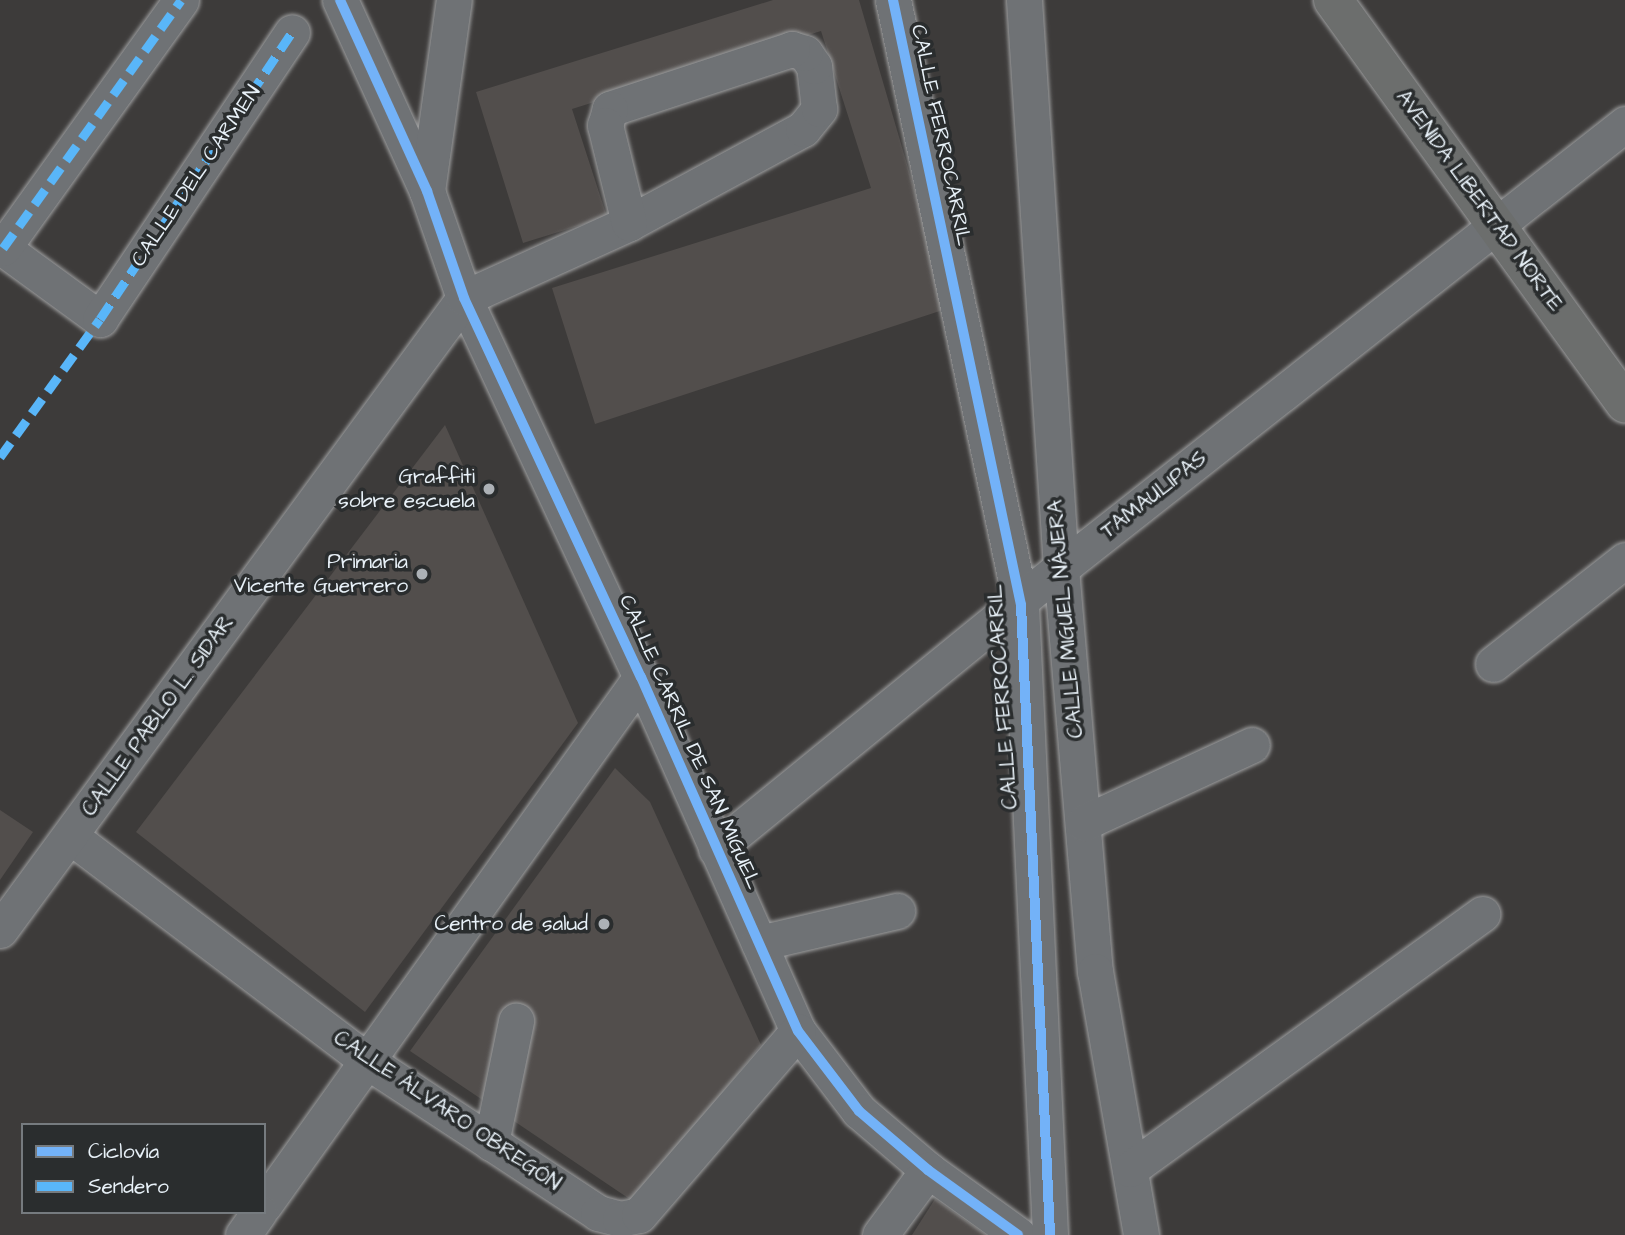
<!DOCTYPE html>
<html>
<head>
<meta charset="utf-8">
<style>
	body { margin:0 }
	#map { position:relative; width:1625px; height:1235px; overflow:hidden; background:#3d3b3a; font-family:"Architects Daughter",sans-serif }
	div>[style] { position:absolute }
	.building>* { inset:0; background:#524e4c }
	.roads { filter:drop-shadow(0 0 2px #9e9fa0) drop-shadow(0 0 2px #9e9fa0) }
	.minor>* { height:35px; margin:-17.5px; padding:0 17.5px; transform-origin:17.5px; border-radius:17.5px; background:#6f7275 }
	.major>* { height:38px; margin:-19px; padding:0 19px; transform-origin:19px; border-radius:19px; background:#6c6e6d }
	.quiet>* { height:9px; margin-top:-4.5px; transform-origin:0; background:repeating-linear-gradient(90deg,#59b6f9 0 18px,transparent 0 27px) }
	.cycleway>* { height:10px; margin:-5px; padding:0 5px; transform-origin:5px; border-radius:5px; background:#73b2f8 }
	.dots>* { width:19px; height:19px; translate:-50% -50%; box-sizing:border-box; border:4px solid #2a2d2e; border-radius:50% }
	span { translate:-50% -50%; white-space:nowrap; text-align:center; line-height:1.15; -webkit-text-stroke:7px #2a2d2e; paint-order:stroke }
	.street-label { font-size:21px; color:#e8f1f8 }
	.poi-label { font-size:21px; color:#e8f1f8 }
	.right { translate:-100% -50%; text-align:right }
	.legend { position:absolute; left:21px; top:1123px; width:245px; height:91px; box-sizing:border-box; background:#2a2d2e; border:2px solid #767b7f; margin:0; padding:9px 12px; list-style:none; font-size:21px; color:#e8f1f8 }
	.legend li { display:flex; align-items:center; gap:14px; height:35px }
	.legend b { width:35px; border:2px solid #767b7f }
</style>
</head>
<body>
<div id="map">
	<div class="building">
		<i style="clip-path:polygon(773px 0,859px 0,949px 308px,595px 424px,552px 288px,871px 188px,821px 31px,572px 109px,607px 217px,523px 243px,476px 92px)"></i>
		<i style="clip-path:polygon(445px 425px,578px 723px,365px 1012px,136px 832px)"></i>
		<i style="clip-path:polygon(615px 768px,650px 802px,761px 1045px,634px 1202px,410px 1051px)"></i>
		<i style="clip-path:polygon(0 810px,33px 832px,0 880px)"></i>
		<i style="clip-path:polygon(935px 1199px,986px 1235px,912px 1235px)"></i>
	</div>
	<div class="roads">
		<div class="minor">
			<i style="left:340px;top:0;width:210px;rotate:65.5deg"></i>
			<i style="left:427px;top:191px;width:113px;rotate:70.9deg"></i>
			<i style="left:464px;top:298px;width:418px;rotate:65deg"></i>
			<i style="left:641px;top:677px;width:387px;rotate:66.1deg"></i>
			<i style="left:798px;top:1031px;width:101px;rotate:52.7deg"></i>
			<i style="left:859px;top:1111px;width:91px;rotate:40.5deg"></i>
			<i style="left:928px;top:1170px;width:111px;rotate:35.8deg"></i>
			<i style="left:893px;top:0;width:618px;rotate:78.05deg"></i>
			<i style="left:1021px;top:605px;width:631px;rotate:87.36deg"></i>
			<i style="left:1024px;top:0;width:569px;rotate:86.27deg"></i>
			<i style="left:1061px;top:568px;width:404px;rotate:85.2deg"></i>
			<i style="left:1095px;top:971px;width:268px;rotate:80.1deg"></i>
			<i style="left:427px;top:191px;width:193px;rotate:-82deg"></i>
			<i style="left:0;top:246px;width:124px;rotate:36.1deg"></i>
			<i style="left:100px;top:319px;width:345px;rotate:-56.2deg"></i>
			<i style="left:3px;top:248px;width:305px;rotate:-54.3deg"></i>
			<i style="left:1493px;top:664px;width:168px;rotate:-38.2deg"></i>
			<i style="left:1083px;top:823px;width:186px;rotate:-24.8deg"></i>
			<i style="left:70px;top:836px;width:373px;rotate:37.1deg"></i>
			<i style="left:367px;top:1061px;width:277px;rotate:33.3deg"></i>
			<i style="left:598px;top:1213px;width:23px;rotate:15deg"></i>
			<i style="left:620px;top:1219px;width:19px;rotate:-12deg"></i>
			<i style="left:639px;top:1215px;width:243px;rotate:-49.2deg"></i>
			<i style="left:716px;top:849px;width:445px;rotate:-39.2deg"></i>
			<i style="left:1061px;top:568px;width:718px;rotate:-38.21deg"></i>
			<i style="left:0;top:930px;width:784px;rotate:-53.71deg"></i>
			<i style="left:464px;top:298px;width:181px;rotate:-24.4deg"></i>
			<i style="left:629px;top:223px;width:198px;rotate:-28.4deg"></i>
			<i style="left:803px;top:129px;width:26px;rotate:-51deg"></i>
			<i style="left:819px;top:109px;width:43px;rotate:-96.6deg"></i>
			<i style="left:814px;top:66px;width:16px;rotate:-125deg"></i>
			<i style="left:805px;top:53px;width:14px;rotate:-163deg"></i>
			<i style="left:792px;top:49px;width:192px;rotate:161.8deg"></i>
			<i style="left:610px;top:109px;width:17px;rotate:107deg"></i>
			<i style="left:605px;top:125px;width:101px;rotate:76.2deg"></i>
			<i style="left:759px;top:943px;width:142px;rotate:-13.1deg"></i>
			<i style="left:491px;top:1143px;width:125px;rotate:-78.4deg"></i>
			<i style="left:1130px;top:1169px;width:435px;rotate:-35.9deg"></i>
			<i style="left:264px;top:1205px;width:649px;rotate:-54.47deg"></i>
			<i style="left:243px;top:1235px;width:28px;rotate:-55deg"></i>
			<i style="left:880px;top:1235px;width:81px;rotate:-53.6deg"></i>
		</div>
		<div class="major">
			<i style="left:1333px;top:0;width:498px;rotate:54.1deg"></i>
		</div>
	</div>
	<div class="quiet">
		<i style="left:3px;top:248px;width:305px;rotate:-54.3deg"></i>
		<i style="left:0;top:457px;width:170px;rotate:-54.1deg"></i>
		<i style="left:100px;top:319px;width:345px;rotate:-56.2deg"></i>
	</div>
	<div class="cycleway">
		<i style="left:340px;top:0;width:210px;rotate:65.5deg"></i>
		<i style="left:427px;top:191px;width:113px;rotate:70.9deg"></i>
		<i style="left:464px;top:298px;width:418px;rotate:65deg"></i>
		<i style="left:641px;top:677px;width:387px;rotate:66.1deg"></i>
		<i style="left:798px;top:1031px;width:101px;rotate:52.7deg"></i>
		<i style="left:859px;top:1111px;width:91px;rotate:40.5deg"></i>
		<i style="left:928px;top:1170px;width:111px;rotate:35.8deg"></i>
		<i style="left:893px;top:0;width:618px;rotate:78.05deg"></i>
		<i style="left:1021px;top:605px;width:631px;rotate:87.36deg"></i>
	</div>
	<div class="dots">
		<i style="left:489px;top:489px;background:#acb1b6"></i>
		<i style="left:422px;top:574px;background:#acb1b6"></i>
		<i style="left:604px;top:924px;background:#acb1b6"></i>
	</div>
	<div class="street-label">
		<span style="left:941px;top:135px;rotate:78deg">CALLE FERROCARRIL</span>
		<span style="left:196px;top:176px;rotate:-56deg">CALLE DEL CARMEN</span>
		<span style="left:1479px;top:201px;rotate:54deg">AVENIDA LIBERTAD NORTE</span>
		<span style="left:1154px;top:495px;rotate:-38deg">TAMAULIPAS</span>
		<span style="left:1066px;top:619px;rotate:-95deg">CALLE MIGUEL NÁJERA</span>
		<span style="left:1003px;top:697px;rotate:-94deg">CALLE FERROCARRIL</span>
		<span style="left:158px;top:716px;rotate:-54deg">CALLE PABLO L. SIDAR</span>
		<span style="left:690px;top:742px;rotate:66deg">CALLE CARRIL DE SAN MIGUEL</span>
		<span style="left:447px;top:1111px;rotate:34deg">CALLE ÁLVARO OBREGÓN</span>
	</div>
	<div class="poi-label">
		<span class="right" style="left:475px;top:489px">Graffiti<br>sobre escuela</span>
		<span class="right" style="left:408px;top:574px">Primaria<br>Vicente Guerrero</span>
		<span class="right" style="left:588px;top:924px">Centro de salud</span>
	</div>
	<ul class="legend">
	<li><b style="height:9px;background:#73b2f8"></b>Ciclovía</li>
	<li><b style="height:9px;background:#59b6f9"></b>Sendero</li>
	</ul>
</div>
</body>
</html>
